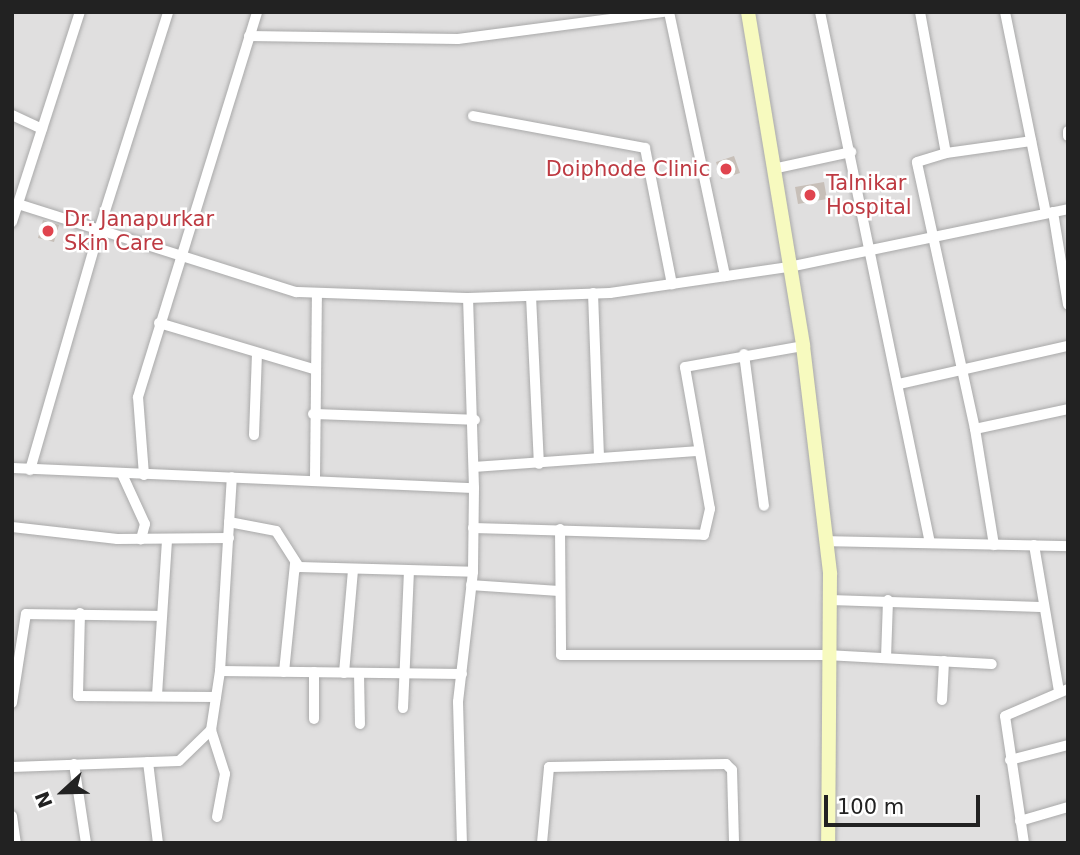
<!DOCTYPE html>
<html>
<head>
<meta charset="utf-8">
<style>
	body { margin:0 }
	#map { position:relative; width:1080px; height:855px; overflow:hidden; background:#f2efe9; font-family:"DejaVu Sans",sans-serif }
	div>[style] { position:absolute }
	.residential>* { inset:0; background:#e0dfdf }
	.building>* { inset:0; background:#c7bfb8 }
	.roads { filter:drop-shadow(0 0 2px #a9a9a9) drop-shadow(0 0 2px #a9a9a9) }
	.street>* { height:10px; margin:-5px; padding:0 5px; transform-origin:5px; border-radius:5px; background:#fff }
	.secondary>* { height:14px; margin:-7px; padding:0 7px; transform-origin:7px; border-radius:7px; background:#f7fabf }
	.dots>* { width:19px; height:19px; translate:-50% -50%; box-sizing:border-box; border:4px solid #fff; border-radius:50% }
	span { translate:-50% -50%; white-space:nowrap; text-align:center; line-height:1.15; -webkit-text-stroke:5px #fff; paint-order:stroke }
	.health-label { font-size:21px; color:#be3a42 }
	.right { translate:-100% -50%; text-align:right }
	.left { translate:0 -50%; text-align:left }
	.frame { position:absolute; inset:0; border:14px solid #222; pointer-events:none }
	.north { position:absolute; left:28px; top:757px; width:70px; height:70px; -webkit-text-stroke:5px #fff; paint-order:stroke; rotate:248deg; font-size:19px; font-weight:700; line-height:28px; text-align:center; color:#222 }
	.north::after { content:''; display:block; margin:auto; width:24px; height:32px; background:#222; clip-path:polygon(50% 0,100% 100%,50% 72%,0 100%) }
	.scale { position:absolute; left:824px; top:795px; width:156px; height:32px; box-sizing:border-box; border:4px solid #222; border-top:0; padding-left:9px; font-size:21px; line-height:24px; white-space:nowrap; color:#222; -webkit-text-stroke:5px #fff; paint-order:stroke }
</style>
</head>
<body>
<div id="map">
	<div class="residential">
		<i style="clip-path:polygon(12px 12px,1068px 12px,1068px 843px,12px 843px)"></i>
	</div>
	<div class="building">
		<i style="clip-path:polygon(734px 156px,740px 173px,721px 179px,716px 162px)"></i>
		<i style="clip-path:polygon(824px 182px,827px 199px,798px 204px,795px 187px)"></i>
		<i style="clip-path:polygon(43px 220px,59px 225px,54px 242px,38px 238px)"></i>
	</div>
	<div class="roads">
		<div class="street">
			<i style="left:669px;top:12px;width:270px;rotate:78deg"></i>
			<i style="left:820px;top:12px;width:542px;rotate:78.3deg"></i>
			<i style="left:920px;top:12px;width:143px;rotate:79.6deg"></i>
			<i style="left:1005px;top:12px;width:205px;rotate:78.5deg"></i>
			<i style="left:249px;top:36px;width:209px;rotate:0.8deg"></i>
			<i style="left:458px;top:39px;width:208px;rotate:-7.5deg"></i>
			<i style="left:12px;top:115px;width:33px;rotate:25deg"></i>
			<i style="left:473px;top:116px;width:175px;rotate:10.5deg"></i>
			<i style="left:645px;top:148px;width:139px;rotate:78.8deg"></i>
			<i style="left:1068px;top:131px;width:5px;rotate:90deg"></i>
			<i style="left:777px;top:168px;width:76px;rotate:-12.2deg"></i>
			<i style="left:18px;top:204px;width:292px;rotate:17.6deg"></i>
			<i style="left:296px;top:292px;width:172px;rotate:2deg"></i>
			<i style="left:1053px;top:212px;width:94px;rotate:80.8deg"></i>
			<i style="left:12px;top:222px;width:221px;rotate:-72.1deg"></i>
			<i style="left:593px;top:293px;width:165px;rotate:87.9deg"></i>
			<i style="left:531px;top:296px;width:168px;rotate:87.3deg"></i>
			<i style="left:159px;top:323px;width:161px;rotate:16.6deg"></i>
			<i style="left:744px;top:354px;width:153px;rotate:82.5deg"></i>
			<i style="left:899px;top:384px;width:173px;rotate:-12.7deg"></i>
			<i style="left:313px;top:414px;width:162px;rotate:2.1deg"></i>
			<i style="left:975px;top:429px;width:95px;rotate:-12.1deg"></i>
			<i style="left:254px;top:435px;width:80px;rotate:-87.9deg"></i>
			<i style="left:475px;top:467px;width:224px;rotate:-4.1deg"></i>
			<i style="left:12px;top:468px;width:462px;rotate:2.5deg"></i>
			<i style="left:474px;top:488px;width:84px;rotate:90.7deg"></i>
			<i style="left:473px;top:572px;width:131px;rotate:96.6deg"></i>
			<i style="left:458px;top:702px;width:141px;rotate:88.4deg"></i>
			<i style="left:30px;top:470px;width:253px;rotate:-73.9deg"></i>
			<i style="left:100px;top:227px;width:225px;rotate:-72.4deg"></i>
			<i style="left:122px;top:474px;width:55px;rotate:65.3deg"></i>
			<i style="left:145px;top:524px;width:16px;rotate:105deg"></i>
			<i style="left:144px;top:475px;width:78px;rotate:-94.4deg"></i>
			<i style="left:138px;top:397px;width:403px;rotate:-72.8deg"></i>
			<i style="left:315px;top:478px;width:182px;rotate:-89.4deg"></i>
			<i style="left:474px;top:488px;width:190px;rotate:-91.8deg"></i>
			<i style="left:468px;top:298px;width:142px;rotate:-2deg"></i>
			<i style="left:610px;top:293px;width:181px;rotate:-8.3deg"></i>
			<i style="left:789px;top:267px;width:285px;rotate:-11.7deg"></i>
			<i style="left:229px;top:522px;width:48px;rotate:10.8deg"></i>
			<i style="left:276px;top:531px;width:43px;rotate:57.4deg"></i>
			<i style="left:299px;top:567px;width:174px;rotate:1.6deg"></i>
			<i style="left:12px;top:527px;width:106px;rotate:6.5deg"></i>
			<i style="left:117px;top:539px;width:112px;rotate:-0.5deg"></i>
			<i style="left:473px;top:528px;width:231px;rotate:1.7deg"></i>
			<i style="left:704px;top:535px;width:27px;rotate:-77deg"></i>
			<i style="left:710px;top:509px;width:144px;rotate:-100deg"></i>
			<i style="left:685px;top:367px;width:120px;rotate:-10.1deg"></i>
			<i style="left:560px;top:529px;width:126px;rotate:89.5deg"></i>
			<i style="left:561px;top:655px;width:265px"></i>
			<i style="left:826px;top:655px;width:166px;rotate:3.1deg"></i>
			<i style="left:825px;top:541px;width:243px;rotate:1.2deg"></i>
			<i style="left:994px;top:545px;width:118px;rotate:-99.3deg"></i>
			<i style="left:975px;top:429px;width:273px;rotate:-102.3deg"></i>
			<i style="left:917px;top:162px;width:30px;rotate:-17deg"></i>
			<i style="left:946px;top:153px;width:86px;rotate:-8deg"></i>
			<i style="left:1034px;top:545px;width:149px;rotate:80.3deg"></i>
			<i style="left:471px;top:585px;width:87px;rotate:3.9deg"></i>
			<i style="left:828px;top:600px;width:215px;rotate:1.9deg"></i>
			<i style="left:80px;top:613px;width:83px;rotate:91.4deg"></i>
			<i style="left:78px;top:696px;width:138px;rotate:0.4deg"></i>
			<i style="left:886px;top:658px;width:58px;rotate:-88deg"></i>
			<i style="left:220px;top:671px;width:242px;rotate:0.7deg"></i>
			<i style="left:284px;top:672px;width:109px;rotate:-84.2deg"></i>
			<i style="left:314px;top:672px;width:47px;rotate:90deg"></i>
			<i style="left:344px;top:673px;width:103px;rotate:-85deg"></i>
			<i style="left:359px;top:673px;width:51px;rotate:88.9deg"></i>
			<i style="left:157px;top:695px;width:156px;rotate:-86.3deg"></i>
			<i style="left:942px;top:700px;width:39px;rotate:-87deg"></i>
			<i style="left:12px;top:703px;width:90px;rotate:-81.1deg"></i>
			<i style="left:26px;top:614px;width:136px;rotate:0.8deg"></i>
			<i style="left:403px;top:708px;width:136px;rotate:-87.5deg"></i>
			<i style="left:1010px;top:760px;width:60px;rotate:-14.5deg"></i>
			<i style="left:148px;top:762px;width:82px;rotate:83deg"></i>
			<i style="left:74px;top:764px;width:80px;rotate:81.4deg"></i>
			<i style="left:12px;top:767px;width:167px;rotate:-2.1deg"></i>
			<i style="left:179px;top:761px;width:45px;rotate:-44.1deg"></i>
			<i style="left:12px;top:816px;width:27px;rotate:82deg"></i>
			<i style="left:217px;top:817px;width:44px;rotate:-79.5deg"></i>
			<i style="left:225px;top:774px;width:46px;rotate:-107.7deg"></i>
			<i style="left:211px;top:730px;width:60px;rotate:-81.3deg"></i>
			<i style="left:220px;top:671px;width:194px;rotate:-86.5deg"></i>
			<i style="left:1020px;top:821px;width:50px;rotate:-16.3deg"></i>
			<i style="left:542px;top:843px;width:76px;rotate:-84.7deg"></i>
			<i style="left:549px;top:767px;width:177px;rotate:-1deg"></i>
			<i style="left:726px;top:764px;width:8px;rotate:45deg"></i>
			<i style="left:732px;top:770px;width:73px;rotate:88.4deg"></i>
			<i style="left:1024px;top:843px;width:128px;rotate:-98.5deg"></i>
			<i style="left:1005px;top:716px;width:69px;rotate:-23.2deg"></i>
		</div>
		<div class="secondary">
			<i style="left:748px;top:12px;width:338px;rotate:80.6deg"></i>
			<i style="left:803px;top:346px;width:230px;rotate:83.2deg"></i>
			<i style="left:830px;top:574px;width:269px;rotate:90.4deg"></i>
		</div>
	</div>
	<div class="dots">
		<i style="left:726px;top:169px;background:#e0444e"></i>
		<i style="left:810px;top:195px;background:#e0444e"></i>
		<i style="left:48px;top:231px;background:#e0444e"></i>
	</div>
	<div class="health-label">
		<span class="right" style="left:710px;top:169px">Doiphode Clinic</span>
		<span class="left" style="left:826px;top:195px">Talnikar<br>Hospital</span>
		<span class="left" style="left:64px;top:231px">Dr. Janapurkar<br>Skin Care</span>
	</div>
	<div class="frame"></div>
	<div class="north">N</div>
	<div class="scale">100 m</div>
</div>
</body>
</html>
